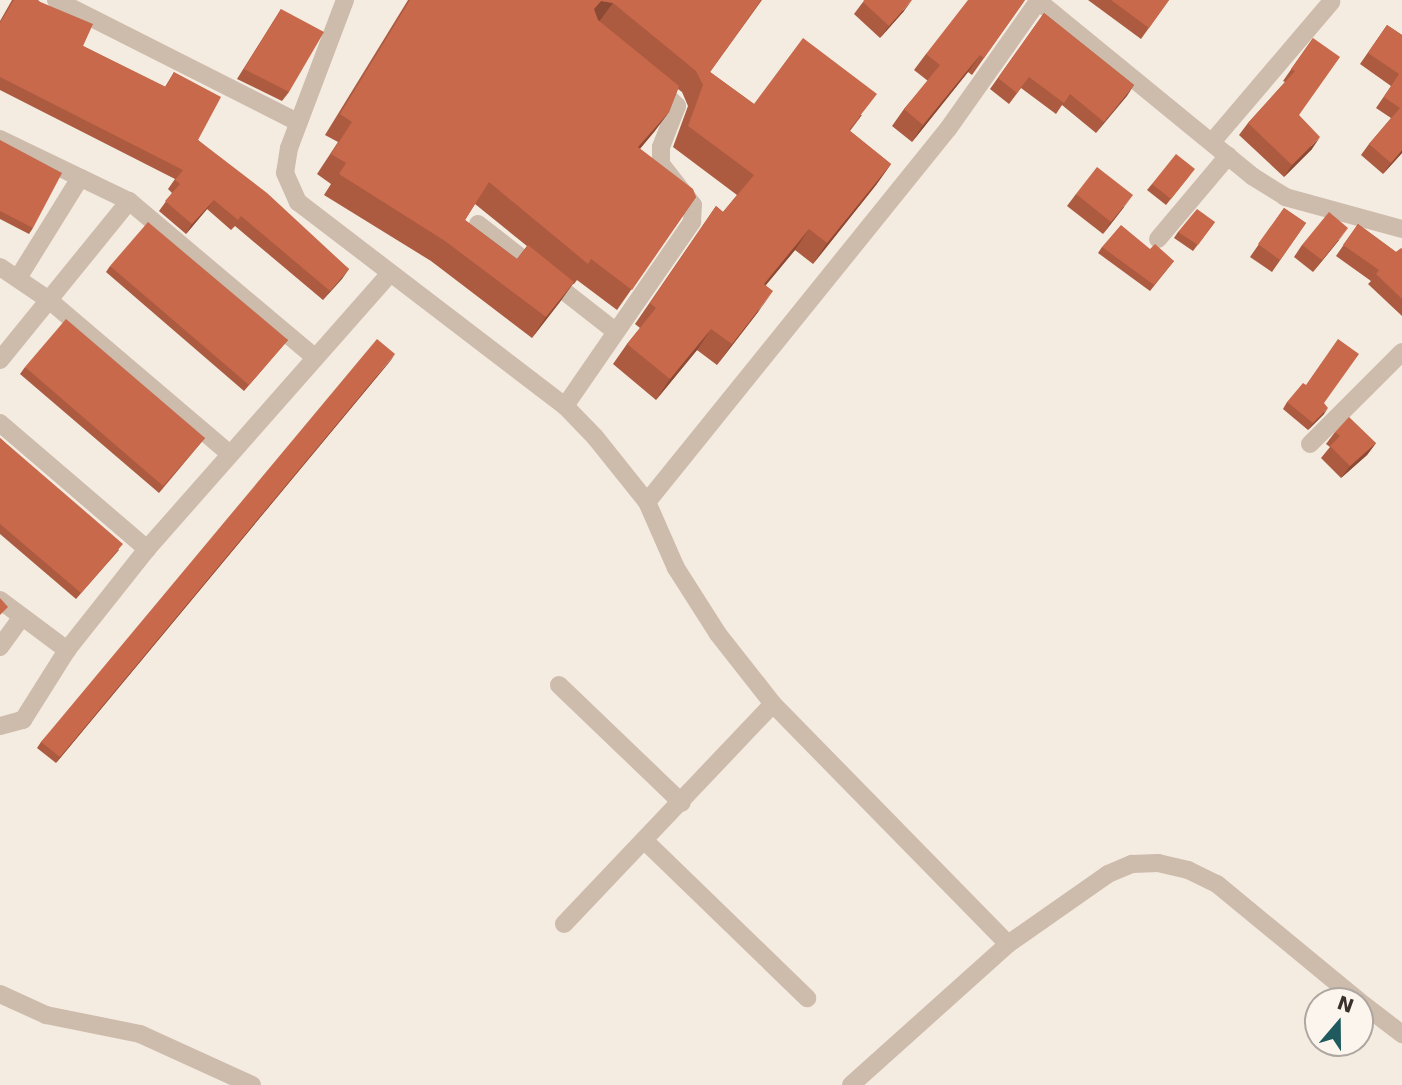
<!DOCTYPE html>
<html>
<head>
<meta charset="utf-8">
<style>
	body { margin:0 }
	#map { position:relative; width:1402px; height:1085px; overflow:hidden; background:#f4ebe1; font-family:"DejaVu Sans",sans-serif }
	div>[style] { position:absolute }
	.minor>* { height:18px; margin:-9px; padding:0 9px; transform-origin:9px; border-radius:9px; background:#cdbbac }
	.wall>* { inset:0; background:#ac5a40 }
	.shaded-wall>* { inset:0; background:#8c4a34 }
	.building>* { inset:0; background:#c8694b }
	span { translate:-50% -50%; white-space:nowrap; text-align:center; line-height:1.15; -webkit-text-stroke:5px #fbf5ee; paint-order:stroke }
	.north { position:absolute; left:1304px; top:987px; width:70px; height:70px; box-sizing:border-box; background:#fbf5ee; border:2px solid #aea6a0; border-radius:50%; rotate:20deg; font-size:19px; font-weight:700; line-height:28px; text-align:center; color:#3b302b }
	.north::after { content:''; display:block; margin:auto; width:24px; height:32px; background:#1f5a5e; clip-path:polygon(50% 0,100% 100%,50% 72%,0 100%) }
</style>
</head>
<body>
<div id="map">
	<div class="minor">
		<i style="left:56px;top:0;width:271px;rotate:26.8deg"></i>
		<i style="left:345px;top:0;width:158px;rotate:110.7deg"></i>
		<i style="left:289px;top:148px;width:25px;rotate:99deg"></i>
		<i style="left:285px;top:173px;width:32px;rotate:66deg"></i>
		<i style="left:298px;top:202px;width:336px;rotate:37.4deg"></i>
		<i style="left:565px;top:406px;width:43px;rotate:45.9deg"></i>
		<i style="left:595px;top:437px;width:83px;rotate:51.3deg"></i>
		<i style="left:647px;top:502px;width:72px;rotate:66.3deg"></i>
		<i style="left:676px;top:568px;width:78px;rotate:57.5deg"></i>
		<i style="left:718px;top:634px;width:89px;rotate:51.8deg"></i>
		<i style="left:773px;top:704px;width:336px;rotate:45.6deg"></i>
		<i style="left:1037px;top:0;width:278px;rotate:39.3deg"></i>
		<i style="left:1252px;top:176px;width:39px;rotate:32deg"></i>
		<i style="left:1285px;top:197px;width:121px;rotate:15.3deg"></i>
		<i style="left:0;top:139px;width:143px;rotate:25.7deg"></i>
		<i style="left:129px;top:201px;width:241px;rotate:40.1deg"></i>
		<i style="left:1212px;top:142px;width:184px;rotate:-49.6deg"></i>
		<i style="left:478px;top:224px;width:174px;rotate:38deg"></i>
		<i style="left:1158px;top:239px;width:109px;rotate:-49.9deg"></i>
		<i style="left:0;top:267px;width:59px;rotate:34deg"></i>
		<i style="left:49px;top:300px;width:238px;rotate:40.4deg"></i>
		<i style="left:18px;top:278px;width:118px;rotate:-58.2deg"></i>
		<i style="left:0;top:360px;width:205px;rotate:-50.9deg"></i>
		<i style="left:565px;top:406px;width:224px;rotate:-55.4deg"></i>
		<i style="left:692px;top:222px;width:17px;rotate:-87deg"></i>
		<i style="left:693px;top:205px;width:52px;rotate:-128deg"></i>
		<i style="left:661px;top:164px;width:17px;rotate:-90deg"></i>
		<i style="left:661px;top:147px;width:44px;rotate:-68.7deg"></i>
		<i style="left:677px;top:106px;width:30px;rotate:-135deg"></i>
		<i style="left:0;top:423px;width:194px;rotate:40.6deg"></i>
		<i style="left:1310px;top:444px;width:130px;rotate:-45deg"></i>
		<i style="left:647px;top:502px;width:479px;rotate:-51.1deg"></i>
		<i style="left:948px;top:129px;width:158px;rotate:-54.8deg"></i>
		<i style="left:0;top:600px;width:84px;rotate:36.7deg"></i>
		<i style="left:0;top:647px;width:37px;rotate:-54deg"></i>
		<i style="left:559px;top:685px;width:170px;rotate:43.8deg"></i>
		<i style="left:0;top:726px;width:24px;rotate:-15deg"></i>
		<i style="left:23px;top:720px;width:83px;rotate:-57.8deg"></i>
		<i style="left:67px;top:650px;width:129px;rotate:-51.6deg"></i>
		<i style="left:147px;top:549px;width:368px;rotate:-48.6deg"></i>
		<i style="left:645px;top:841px;width:226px;rotate:44.1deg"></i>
		<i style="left:564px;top:924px;width:303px;rotate:-46.5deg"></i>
		<i style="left:0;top:994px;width:51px;rotate:24.5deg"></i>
		<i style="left:46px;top:1015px;width:96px;rotate:11.4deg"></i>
		<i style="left:140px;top:1034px;width:123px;rotate:24.5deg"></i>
		<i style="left:1360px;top:1002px;width:53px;rotate:37.3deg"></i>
		<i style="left:851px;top:1085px;width:211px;rotate:-41.9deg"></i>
		<i style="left:1008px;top:944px;width:122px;rotate:-35deg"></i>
		<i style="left:1108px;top:874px;width:26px;rotate:-23deg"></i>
		<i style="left:1132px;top:864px;width:26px;rotate:-2deg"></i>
		<i style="left:1158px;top:863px;width:31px;rotate:13deg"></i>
		<i style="left:1188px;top:870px;width:32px;rotate:26deg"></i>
		<i style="left:1217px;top:884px;width:184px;rotate:39.5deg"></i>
	</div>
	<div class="wall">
		<i style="clip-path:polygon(12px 0,38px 0,83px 46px,165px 87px,174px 72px,198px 140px,349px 269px,323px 300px,235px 226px,231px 230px,207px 209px,186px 234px,159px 211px,172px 193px,168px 189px,175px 179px,0 90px,0 21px)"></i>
		<i style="clip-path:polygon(evenodd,408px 0,762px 0,710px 72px,754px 104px,862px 115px,850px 131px,891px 164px,876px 185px,813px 264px,795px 250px,766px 285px,758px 312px,717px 365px,697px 350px,656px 400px,613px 364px,627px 344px,640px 328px,635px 324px,716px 206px,723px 212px,737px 195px,673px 147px,688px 106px,682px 92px,678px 89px,669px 112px,654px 132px,640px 149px,696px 197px,617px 310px,577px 280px,574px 284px,573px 284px,532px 338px,431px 261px,324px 195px,331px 184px,317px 174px,338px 142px,325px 135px,408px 0,475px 204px,527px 246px,517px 259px,465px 220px,475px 204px)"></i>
		<i style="clip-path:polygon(1025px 0,972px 75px,968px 72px,912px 142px,892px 126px,904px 109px,928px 81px,914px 70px,926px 54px)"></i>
		<i style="clip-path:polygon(1088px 0,1169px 0,1141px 39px)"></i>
		<i style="clip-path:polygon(863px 2px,904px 11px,880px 38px,854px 14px)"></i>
		<i style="clip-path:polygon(281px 9px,289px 92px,282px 101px,237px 79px)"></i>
		<i style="clip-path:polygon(1044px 13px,1134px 85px,1096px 133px,1062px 105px,1056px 114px,1021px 88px,1009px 104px,990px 89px)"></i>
		<i style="clip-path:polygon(1387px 25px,1402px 35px,1402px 153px,1383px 174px,1361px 155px,1369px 144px,1391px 118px,1376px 108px,1391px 86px,1360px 64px)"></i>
		<i style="clip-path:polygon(1313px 38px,1299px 115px,1312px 149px,1284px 177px,1239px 135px,1248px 123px,1285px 82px,1283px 81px)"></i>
		<i style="clip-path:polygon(0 140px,33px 228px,29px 234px,0 219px)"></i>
		<i style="clip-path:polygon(1190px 175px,1166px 205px,1147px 190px,1152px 184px)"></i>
		<i style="clip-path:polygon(1076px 194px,1124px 207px,1103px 234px,1067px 206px)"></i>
		<i style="clip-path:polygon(1284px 208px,1306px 223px,1272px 272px,1250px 257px)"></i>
		<i style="clip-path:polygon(1215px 222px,1193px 251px,1174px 238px,1178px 232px)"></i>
		<i style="clip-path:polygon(1358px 224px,1396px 252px,1402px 249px,1402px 316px,1368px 284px,1371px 281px,1336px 256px)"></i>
		<i style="clip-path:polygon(1339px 240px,1313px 272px,1294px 257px,1302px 245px)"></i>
		<i style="clip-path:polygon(1102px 247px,1150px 249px,1174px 261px,1150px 291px,1098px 253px)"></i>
		<i style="clip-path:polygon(110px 266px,288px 340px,244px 391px,106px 272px)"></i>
		<i style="clip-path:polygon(391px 360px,56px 763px,37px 748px,41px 742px)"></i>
		<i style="clip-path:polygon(25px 367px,205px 438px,159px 493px,20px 374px)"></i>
		<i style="clip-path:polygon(1287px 402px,1324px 403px,1324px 414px,1308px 430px,1283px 409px)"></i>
		<i style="clip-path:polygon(1335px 432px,1376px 443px,1367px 455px,1341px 478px,1321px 458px,1330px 447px,1326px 444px)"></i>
		<i style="clip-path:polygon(0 438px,119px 550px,76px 599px,0 534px)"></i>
	</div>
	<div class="shaded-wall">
		<i style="clip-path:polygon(912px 0,904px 11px,880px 38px,889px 26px)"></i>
		<i style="clip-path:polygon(601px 1px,613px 3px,598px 23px,594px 9px)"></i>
		<i style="clip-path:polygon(980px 55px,968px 72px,912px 142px,923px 125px)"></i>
		<i style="clip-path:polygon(1134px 85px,1127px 96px,1096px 133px,1104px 122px)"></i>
		<i style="clip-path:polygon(669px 112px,654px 132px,623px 168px,638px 147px)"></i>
		<i style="clip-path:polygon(1320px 137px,1312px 149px,1284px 177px,1292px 165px)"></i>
		<i style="clip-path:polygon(1402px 150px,1402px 153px,1383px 174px,1391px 163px)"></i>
		<i style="clip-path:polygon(891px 164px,876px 185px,813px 264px,827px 243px)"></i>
		<i style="clip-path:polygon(1133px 195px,1124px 207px,1103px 234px,1111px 222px)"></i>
		<i style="clip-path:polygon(214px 200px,207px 209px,186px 234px,192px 224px)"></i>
		<i style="clip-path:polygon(1348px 228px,1339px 240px,1313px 272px,1322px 260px)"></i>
		<i style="clip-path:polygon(809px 229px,795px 250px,750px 304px,764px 284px)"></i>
		<i style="clip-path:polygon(349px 269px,342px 279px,323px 300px,330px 291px)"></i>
		<i style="clip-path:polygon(574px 282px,560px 302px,532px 338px,546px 317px)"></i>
		<i style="clip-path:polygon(773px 291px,758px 312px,717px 365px,732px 344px)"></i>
		<i style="clip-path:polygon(711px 329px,697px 350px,656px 400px,670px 379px)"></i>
		<i style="clip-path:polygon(395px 354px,391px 360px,56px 763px,60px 757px)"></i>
		<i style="clip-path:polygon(1328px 408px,1324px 414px,1308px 430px,1313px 423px)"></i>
		<i style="clip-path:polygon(1376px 443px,1367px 455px,1341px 478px,1350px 466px)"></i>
	</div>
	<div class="building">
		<i style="clip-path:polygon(14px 0,38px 0,38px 1px,93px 24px,83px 46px,166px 87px,174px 72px,221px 97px,198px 140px,267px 193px,349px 269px,330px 291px,241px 216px,238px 220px,214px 200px,192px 224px,165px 201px,180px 184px,175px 180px,183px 170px,0 77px,0 23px)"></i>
		<i style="clip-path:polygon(410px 0,761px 0,710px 72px,754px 104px,803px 38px,877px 94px,849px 130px,891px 164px,827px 243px,809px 229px,764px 284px,773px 291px,732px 344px,711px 329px,670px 379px,627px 344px,656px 308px,650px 303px,716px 206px,723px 212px,754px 175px,688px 126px,703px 85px,696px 71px,613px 3px,601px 1px,594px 9px,598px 20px,679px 86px,669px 112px,638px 147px,693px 189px,696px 197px,632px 290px,591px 259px,588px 264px,489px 182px,465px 220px,517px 259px,528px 245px,574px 282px,546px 317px,445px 241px,339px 174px,346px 163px,331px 154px,352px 122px,340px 114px)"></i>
		<i style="clip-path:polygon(864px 0,912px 0,889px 26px,863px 2px)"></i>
		<i style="clip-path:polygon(968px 0,1025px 0,984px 58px,980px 55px,923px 125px,904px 109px,940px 65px,926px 54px)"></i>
		<i style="clip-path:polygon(1111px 0,1169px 0,1149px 28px)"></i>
		<i style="clip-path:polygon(281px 9px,324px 32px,289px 92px,244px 69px)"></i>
		<i style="clip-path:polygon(1044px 13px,1134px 85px,1104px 122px,1070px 94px,1064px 103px,1029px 77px,1017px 93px,998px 78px)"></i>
		<i style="clip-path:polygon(1387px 25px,1402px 35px,1402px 150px,1391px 163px,1369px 144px,1400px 108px,1384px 97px,1399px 74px,1368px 53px)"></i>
		<i style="clip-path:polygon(1313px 38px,1340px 57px,1299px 115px,1320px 137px,1292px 165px,1248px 123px,1295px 71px,1291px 69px)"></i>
		<i style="clip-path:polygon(0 140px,62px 173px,33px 228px,0 211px)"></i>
		<i style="clip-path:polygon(1176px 154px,1195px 169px,1171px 199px,1152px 184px)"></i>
		<i style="clip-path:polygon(1097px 167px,1133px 195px,1111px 222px,1076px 194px)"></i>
		<i style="clip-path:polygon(1284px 208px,1306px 223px,1280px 260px,1258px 244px)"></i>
		<i style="clip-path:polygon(1197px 209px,1215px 222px,1198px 245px,1178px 232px)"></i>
		<i style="clip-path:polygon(1329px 212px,1348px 228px,1322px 260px,1302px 245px)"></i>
		<i style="clip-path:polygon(148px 222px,288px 340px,249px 385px,110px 266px)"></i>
		<i style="clip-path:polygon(1358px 224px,1396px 252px,1401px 248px,1402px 249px,1402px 299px,1376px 274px,1379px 270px,1343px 245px)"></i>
		<i style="clip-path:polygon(1121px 225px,1150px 249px,1155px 244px,1174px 261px,1154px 285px,1102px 247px)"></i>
		<i style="clip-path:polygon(66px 319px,205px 438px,163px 486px,25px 367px)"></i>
		<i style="clip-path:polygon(377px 339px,395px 354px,60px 757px,41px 742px)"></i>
		<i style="clip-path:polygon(1338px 339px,1359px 354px,1324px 403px,1328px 408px,1313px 423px,1287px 402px,1303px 383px,1306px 385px)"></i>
		<i style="clip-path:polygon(1349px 417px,1376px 443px,1350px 466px,1330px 446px,1340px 436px,1335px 432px)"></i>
		<i style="clip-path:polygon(0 438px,123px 544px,81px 593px,0 524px)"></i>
		<i style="clip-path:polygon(0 598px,8px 607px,0 615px)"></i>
	</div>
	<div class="north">N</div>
</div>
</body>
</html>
